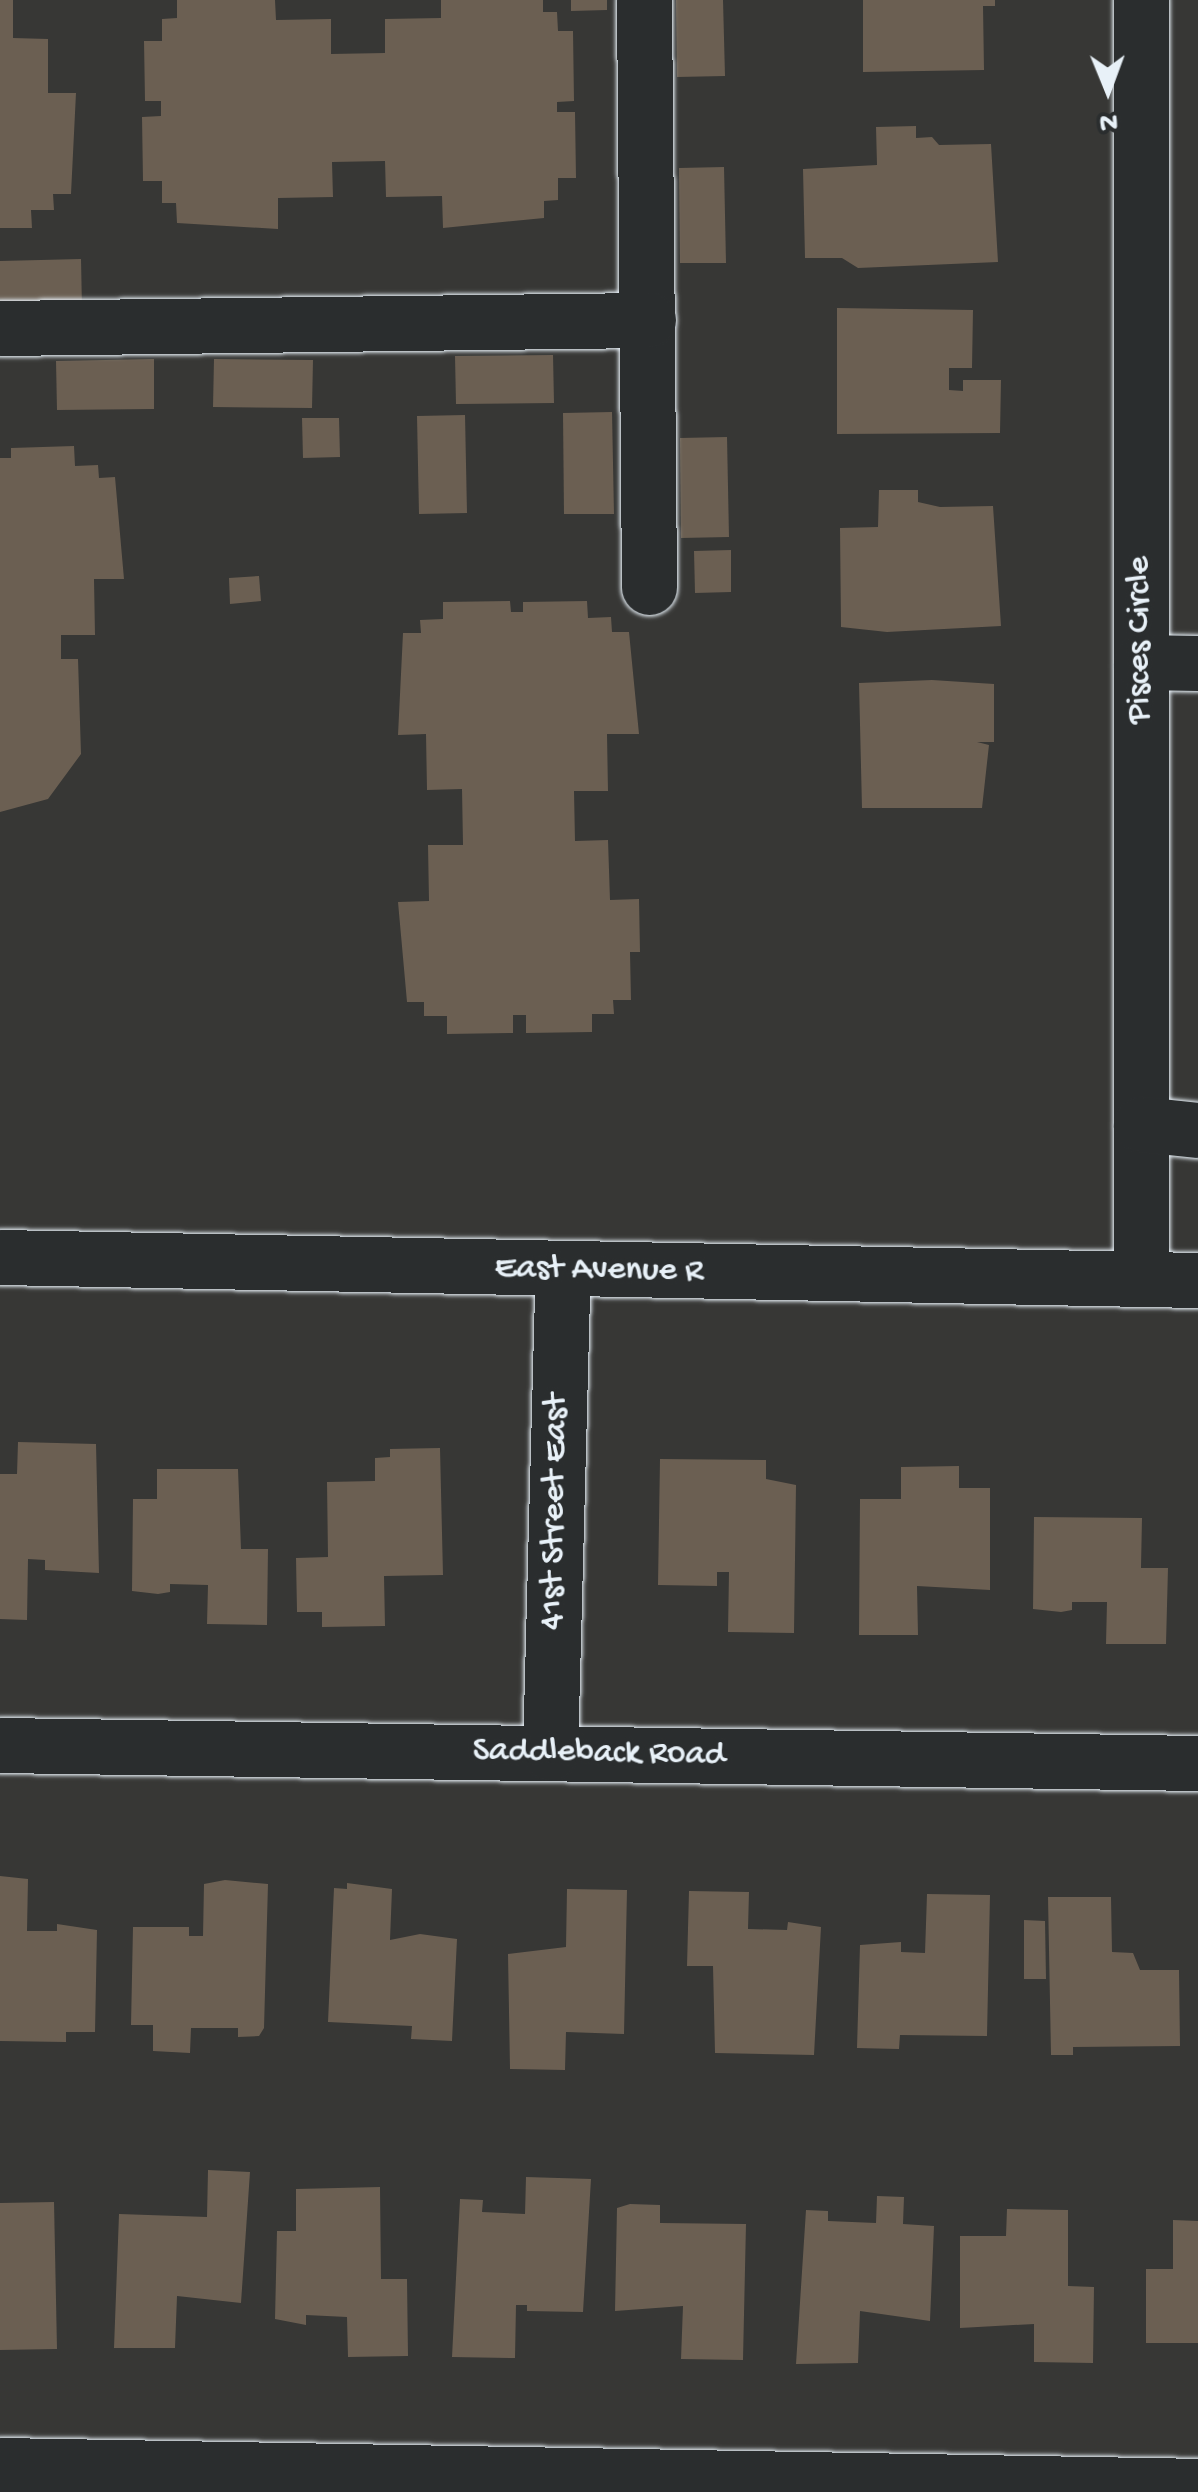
<!DOCTYPE html>
<html>
<head>
<meta charset="utf-8">
<style>
	body { margin:0 }
	#map { position:relative; width:1198px; height:2492px; overflow:hidden; background:#373735; font-family:"Gochi Hand",sans-serif }
	div>[style] { position:absolute }
	.building>* { inset:0; background:#6b5f52 }
	.roads { filter:drop-shadow(0 0 2px #e8f1f8) drop-shadow(0 0 2px #e8f1f8) }
	.minor>* { height:55px; margin:-27.5px; padding:0 27.5px; transform-origin:27.5px; border-radius:27.5px; background:#2a2d2e }
	.secondary>* { height:55px; margin:-27.5px; padding:0 27.5px; transform-origin:27.5px; border-radius:27.5px; background:#2a2d2e }
	span { translate:-50% -50%; white-space:nowrap; text-align:center; line-height:1.15; -webkit-text-stroke:10px #2a2d2e; paint-order:stroke }
	.street-label { font-size:35px; color:#e8f1f8 }
	.north { position:absolute; left:1058px; top:40px; width:100px; height:100px; -webkit-text-stroke:8px #2a2d2e; paint-order:stroke; rotate:179deg; font-size:28px; font-weight:700; line-height:40px; text-align:center; color:#e8f1f8 }
	.north::after { content:''; display:block; margin:auto; width:35px; height:45px; background:#e8f1f8; clip-path:polygon(50% 0,100% 100%,50% 72%,0 100%) }
</style>
</head>
<body>
<div id="map">
	<div class="building">
		<i style="clip-path:polygon(0 0,13px 0,13px 38px,48px 39px,48px 93px,76px 93px,71px 194px,53px 194px,54px 210px,31px 210px,32px 228px,0 228px)"></i>
		<i style="clip-path:polygon(177px 0,275px 0,276px 20px,331px 19px,331px 54px,385px 53px,385px 19px,441px 18px,441px 0,543px 0,543px 12px,557px 12px,558px 31px,573px 31px,574px 101px,557px 102px,557px 112px,575px 112px,576px 178px,558px 178px,558px 200px,544px 201px,544px 218px,443px 228px,442px 196px,386px 197px,385px 161px,332px 162px,333px 197px,278px 198px,278px 229px,177px 223px,176px 203px,162px 203px,162px 181px,143px 181px,142px 117px,161px 116px,161px 101px,145px 101px,144px 41px,162px 41px,162px 19px,177px 18px)"></i>
		<i style="clip-path:polygon(571px 0,607px 0,607px 10px,571px 11px)"></i>
		<i style="clip-path:polygon(676px 0,723px 0,725px 76px,677px 77px)"></i>
		<i style="clip-path:polygon(863px 0,995px 0,995px 6px,983px 6px,984px 70px,863px 72px)"></i>
		<i style="clip-path:polygon(916px 126px,916px 138px,932px 137px,939px 145px,991px 144px,998px 262px,858px 268px,842px 258px,805px 258px,803px 169px,877px 165px,876px 127px)"></i>
		<i style="clip-path:polygon(724px 167px,726px 263px,680px 263px,679px 168px)"></i>
		<i style="clip-path:polygon(81px 259px,82px 308px,0 310px,0 261px)"></i>
		<i style="clip-path:polygon(837px 308px,973px 310px,972px 368px,949px 368px,949px 390px,963px 391px,963px 380px,1001px 380px,1000px 433px,837px 434px)"></i>
		<i style="clip-path:polygon(553px 355px,554px 403px,456px 404px,455px 356px)"></i>
		<i style="clip-path:polygon(154px 359px,154px 409px,57px 410px,56px 361px)"></i>
		<i style="clip-path:polygon(214px 359px,313px 360px,312px 408px,213px 407px)"></i>
		<i style="clip-path:polygon(612px 412px,614px 514px,564px 514px,563px 413px)"></i>
		<i style="clip-path:polygon(465px 415px,467px 513px,419px 514px,417px 416px)"></i>
		<i style="clip-path:polygon(302px 418px,339px 418px,340px 457px,303px 458px)"></i>
		<i style="clip-path:polygon(727px 437px,729px 537px,681px 538px,680px 438px)"></i>
		<i style="clip-path:polygon(74px 446px,75px 466px,98px 465px,99px 478px,115px 477px,124px 579px,94px 579px,95px 635px,61px 635px,61px 659px,78px 659px,81px 754px,48px 799px,0 812px,0 458px,11px 458px,11px 448px)"></i>
		<i style="clip-path:polygon(879px 490px,918px 490px,918px 502px,940px 507px,993px 506px,1001px 626px,887px 632px,841px 627px,840px 528px,878px 527px)"></i>
		<i style="clip-path:polygon(731px 550px,731px 592px,695px 593px,694px 551px)"></i>
		<i style="clip-path:polygon(259px 576px,261px 601px,230px 604px,229px 578px)"></i>
		<i style="clip-path:polygon(510px 601px,511px 612px,523px 612px,523px 602px,587px 601px,588px 618px,611px 617px,612px 632px,629px 632px,639px 734px,607px 734px,608px 791px,574px 791px,575px 841px,608px 840px,610px 900px,639px 899px,640px 952px,630px 952px,631px 1000px,613px 1000px,614px 1014px,592px 1014px,592px 1032px,526px 1033px,526px 1015px,513px 1015px,513px 1033px,447px 1034px,447px 1016px,424px 1016px,424px 1002px,407px 1002px,398px 902px,429px 901px,428px 845px,463px 845px,462px 789px,427px 790px,426px 734px,398px 735px,403px 633px,421px 633px,420px 620px,443px 619px,443px 602px)"></i>
		<i style="clip-path:polygon(932px 680px,994px 684px,994px 742px,977px 742px,989px 745px,982px 808px,862px 808px,859px 683px)"></i>
		<i style="clip-path:polygon(18px 1442px,96px 1444px,99px 1573px,45px 1570px,45px 1560px,28px 1559px,27px 1620px,0 1619px,0 1474px,17px 1474px)"></i>
		<i style="clip-path:polygon(440px 1448px,443px 1575px,384px 1576px,385px 1626px,322px 1627px,322px 1612px,297px 1612px,296px 1558px,328px 1557px,327px 1482px,375px 1481px,375px 1458px,390px 1457px,390px 1449px)"></i>
		<i style="clip-path:polygon(660px 1459px,766px 1460px,766px 1479px,796px 1485px,794px 1633px,728px 1632px,729px 1572px,717px 1572px,717px 1586px,658px 1585px)"></i>
		<i style="clip-path:polygon(959px 1466px,959px 1488px,990px 1488px,990px 1590px,917px 1586px,918px 1635px,859px 1635px,860px 1499px,901px 1499px,901px 1467px)"></i>
		<i style="clip-path:polygon(157px 1469px,238px 1469px,241px 1549px,268px 1549px,267px 1625px,207px 1624px,208px 1585px,170px 1584px,170px 1592px,158px 1594px,132px 1591px,133px 1499px,157px 1499px)"></i>
		<i style="clip-path:polygon(1034px 1517px,1142px 1518px,1141px 1568px,1168px 1568px,1166px 1644px,1106px 1644px,1107px 1602px,1072px 1602px,1072px 1610px,1061px 1612px,1033px 1609px)"></i>
		<i style="clip-path:polygon(0 1876px,28px 1879px,27px 1931px,57px 1931px,57px 1924px,97px 1930px,95px 2032px,66px 2032px,66px 2042px,0 2041px)"></i>
		<i style="clip-path:polygon(225px 1880px,268px 1884px,264px 2028px,259px 2036px,238px 2037px,238px 2028px,191px 2028px,190px 2053px,153px 2051px,153px 2025px,131px 2025px,133px 1927px,189px 1927px,189px 1936px,203px 1936px,204px 1884px)"></i>
		<i style="clip-path:polygon(347px 1883px,392px 1889px,390px 1940px,420px 1934px,457px 1939px,452px 2041px,411px 2039px,412px 2026px,328px 2022px,334px 1888px,347px 1889px)"></i>
		<i style="clip-path:polygon(567px 1889px,627px 1890px,624px 2034px,566px 2032px,565px 2070px,510px 2069px,508px 1954px,566px 1947px)"></i>
		<i style="clip-path:polygon(689px 1891px,749px 1892px,748px 1929px,787px 1930px,788px 1922px,821px 1927px,814px 2055px,715px 2053px,713px 1966px,687px 1966px)"></i>
		<i style="clip-path:polygon(927px 1894px,990px 1895px,987px 2036px,900px 2035px,899px 2049px,857px 2048px,860px 1945px,901px 1942px,901px 1952px,925px 1953px)"></i>
		<i style="clip-path:polygon(1048px 1897px,1111px 1897px,1112px 1952px,1133px 1953px,1140px 1970px,1179px 1970px,1180px 2046px,1073px 2047px,1073px 2055px,1051px 2055px)"></i>
		<i style="clip-path:polygon(1024px 1920px,1045px 1921px,1046px 1979px,1024px 1979px)"></i>
		<i style="clip-path:polygon(208px 2170px,250px 2172px,241px 2303px,177px 2296px,175px 2348px,114px 2348px,119px 2214px,207px 2217px)"></i>
		<i style="clip-path:polygon(526px 2177px,591px 2179px,583px 2312px,527px 2311px,527px 2305px,516px 2305px,515px 2358px,452px 2357px,460px 2199px,483px 2200px,482px 2212px,525px 2214px)"></i>
		<i style="clip-path:polygon(380px 2187px,381px 2279px,407px 2279px,408px 2356px,348px 2357px,347px 2317px,306px 2315px,306px 2325px,275px 2319px,277px 2231px,296px 2231px,296px 2189px)"></i>
		<i style="clip-path:polygon(877px 2196px,904px 2197px,903px 2224px,934px 2226px,930px 2321px,860px 2311px,858px 2363px,796px 2364px,806px 2210px,828px 2211px,828px 2221px,876px 2223px)"></i>
		<i style="clip-path:polygon(54px 2202px,57px 2349px,0 2350px,0 2203px)"></i>
		<i style="clip-path:polygon(630px 2204px,660px 2205px,660px 2223px,746px 2224px,743px 2360px,681px 2359px,683px 2306px,615px 2311px,617px 2208px)"></i>
		<i style="clip-path:polygon(1007px 2209px,1068px 2210px,1068px 2286px,1094px 2287px,1093px 2363px,1034px 2362px,1034px 2324px,960px 2328px,960px 2236px,1006px 2236px)"></i>
		<i style="clip-path:polygon(1173px 2220px,1198px 2221px,1198px 2343px,1146px 2343px,1146px 2269px,1173px 2269px)"></i>
	</div>
	<div class="roads">
		<div class="minor">
			<i style="left:644px;top:0;width:587px;rotate:89.51deg"></i>
			<i style="left:1141px;top:0;width:1279px;rotate:90deg"></i>
			<i style="left:0;top:328px;width:648px;rotate:-0.71deg"></i>
			<i style="left:1141px;top:662px;width:57px;rotate:1deg"></i>
			<i style="left:0;top:1745px;width:1198px;rotate:0.86deg"></i>
			<i style="left:550px;top:1753px;width:482px;rotate:-88.5deg"></i>
			<i style="left:0;top:2465px;width:1198px;rotate:1deg"></i>
		</div>
		<div class="secondary">
			<i style="left:1141px;top:1124px;width:57px;rotate:6deg"></i>
			<i style="left:0;top:1257px;width:1198px;rotate:1.1deg"></i>
		</div>
	</div>
	<div class="street-label">
		<span style="left:1141px;top:640px;rotate:-90deg">Pisces Circle</span>
		<span style="left:599px;top:1271px;rotate:1deg">East Avenue R</span>
		<span style="left:556px;top:1512px;rotate:-89deg">41st Street East</span>
		<span style="left:599px;top:1754px;rotate:1deg">Saddleback Road</span>
	</div>
	<div class="north">N</div>
</div>
</body>
</html>
